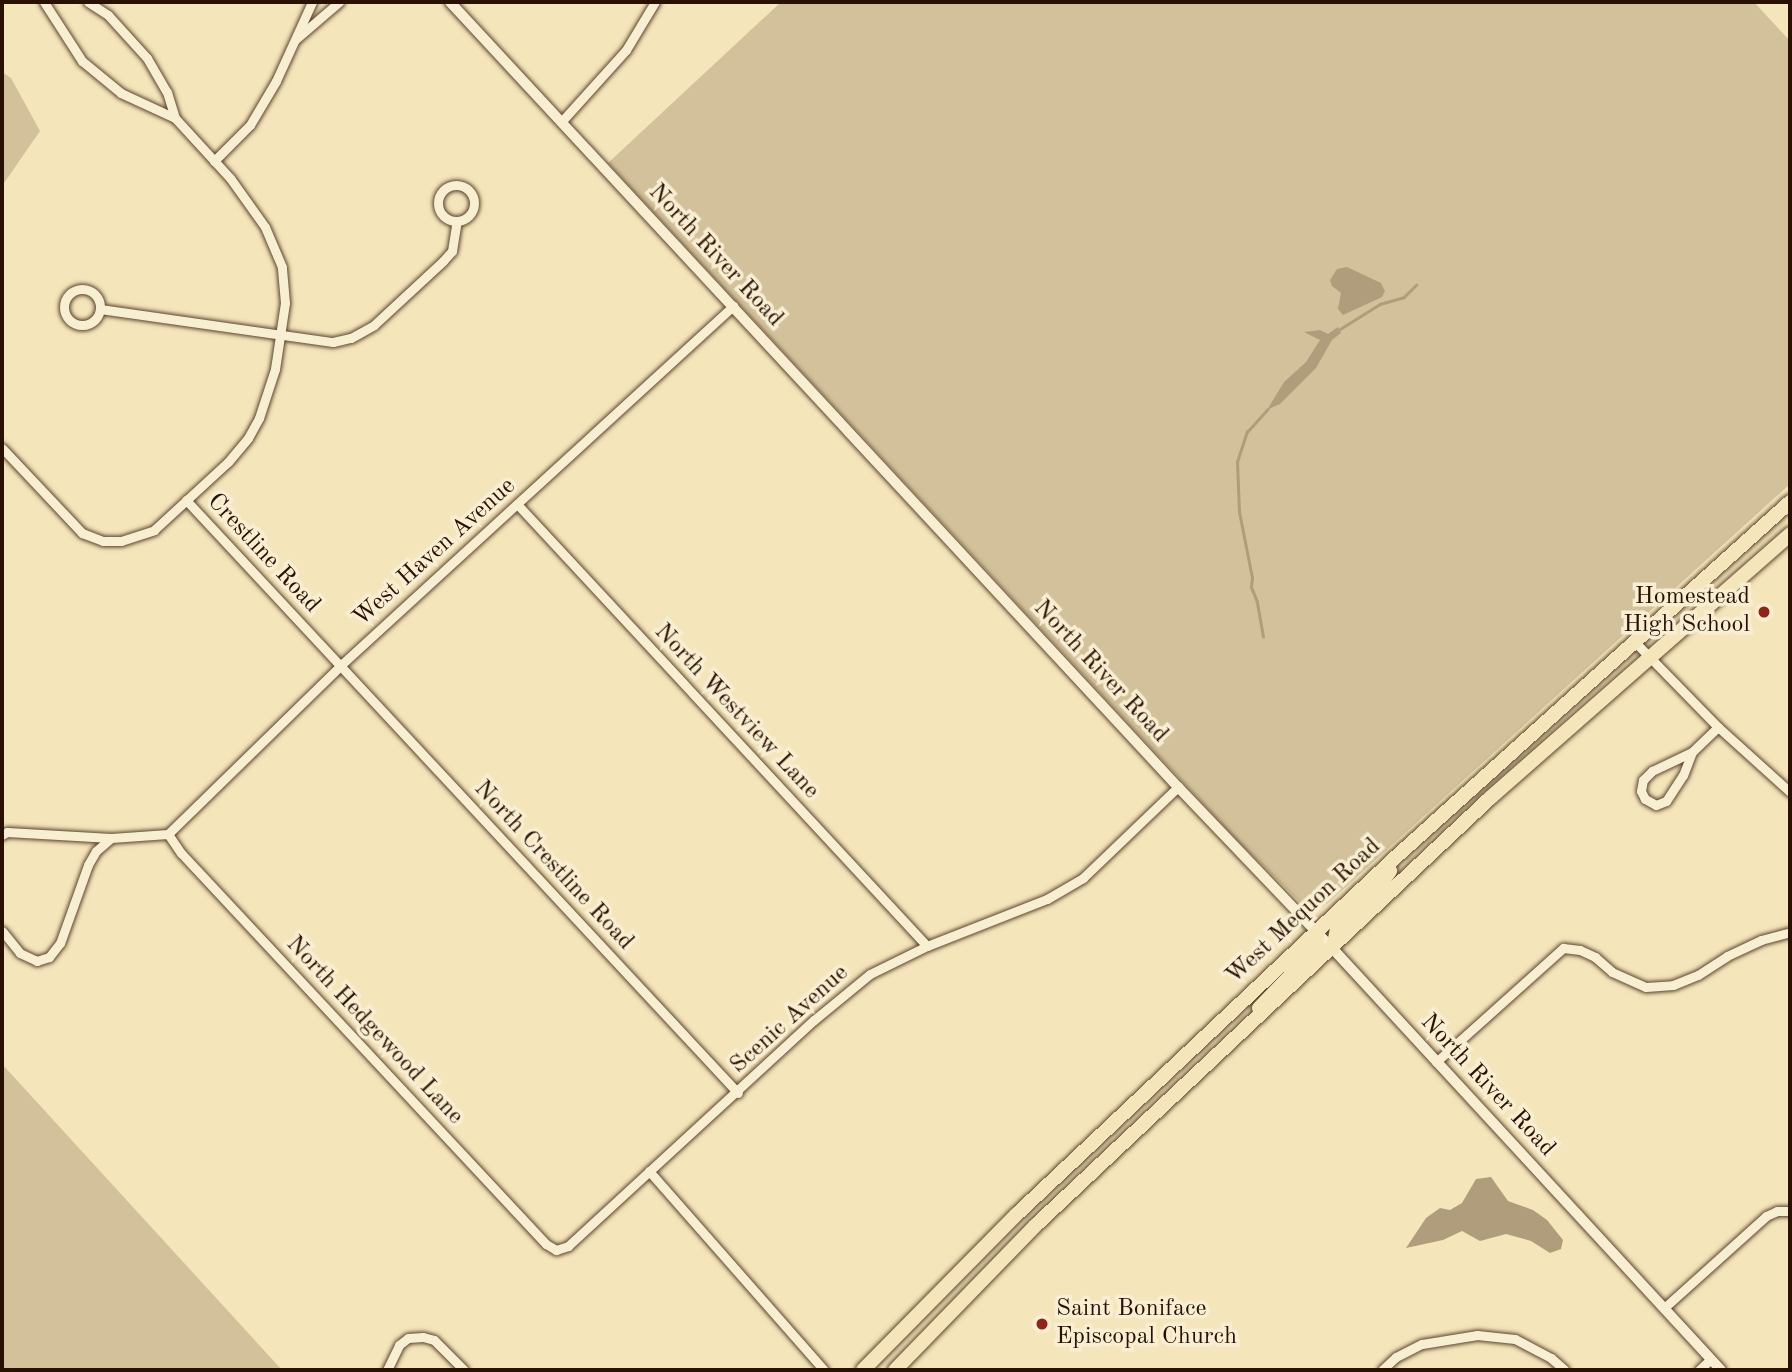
<!DOCTYPE html>
<html>
<head>
<meta charset="utf-8">
<style>
	body { margin:0 }
	#map { position:relative; width:1792px; height:1372px; overflow:hidden; background:#f5e5ba; font-family:"Old Standard TT",serif }
	div>[style] { position:absolute }
	.green>* { inset:0; background:#d2c19a }
	.water>* { inset:0; background:#b09d7b }
	.stream>* { height:2.5px; margin:-1.25px; padding:0 1.25px; transform-origin:1.25px; border-radius:1.25px; background:#b09d7b }
	.roads { filter:drop-shadow(0 0 2px #5c452e) drop-shadow(0 0 2px #5c452e) }
	.minor>* { height:9px; margin:-4.5px; padding:0 4.5px; transform-origin:4.5px; border-radius:4.5px; background:#f8eed2 }
	.minor>.ring { margin:-4.5px; padding:0; box-sizing:content-box; background:none; border:9px solid #f8eed2; border-radius:50% }
	.tertiary>* { height:10px; margin:-5px; padding:0 5px; transform-origin:5px; border-radius:5px; background:#f8eed2 }
	.primary>* { height:14px; margin:-7px; padding:0 7px; transform-origin:7px; border-radius:7px; background:#f5e5ba }
	.dots>* { width:19px; height:19px; translate:-50% -50%; box-sizing:border-box; border:4px solid #f8eed2; border-radius:50% }
	span { translate:-50% -50%; white-space:nowrap; text-align:center; line-height:1.15; -webkit-text-stroke:7px #f8eed2; paint-order:stroke }
	.street-label { font-size:24px; color:#291000 }
	.poi-label { font-size:24px; color:#291000 }
	.right { translate:-100% -50%; text-align:right }
	.left { translate:0 -50%; text-align:left }
	.frame { position:absolute; inset:0; border:4px solid #291000; pointer-events:none }
</style>
</head>
<body>
<div id="map">
	<div class="green">
		<i style="clip-path:polygon(781px 2px,1754px 2px,1790px 41px,1790px 484px,1329px 902px,1321px 908px,1308px 910px,1237px 840px,608px 163px)"></i>
		<i style="clip-path:polygon(2px 72px,11px 78px,40px 131px,2px 186px)"></i>
		<i style="clip-path:polygon(2px 1064px,282px 1370px,2px 1370px)"></i>
	</div>
	<div class="water">
		<i style="clip-path:polygon(1347px 267px,1381px 283px,1385px 291px,1382px 297px,1343px 315px,1338px 309px,1341px 293px,1332px 286px,1330px 280px,1337px 269px)"></i>
		<i style="clip-path:polygon(1338px 327px,1341px 333px,1332px 340px,1316px 368px,1280px 404px,1267px 410px,1284px 382px,1306px 362px,1320px 340px,1304px 332px,1320px 330px,1328px 334px)"></i>
		<i style="clip-path:polygon(1491px 1177px,1508px 1201px,1533px 1210px,1547px 1220px,1563px 1240px,1561px 1249px,1550px 1253px,1531px 1241px,1506px 1234px,1480px 1241px,1462px 1231px,1443px 1240px,1406px 1248px,1426px 1218px,1440px 1208px,1450px 1210px,1462px 1203px,1476px 1179px)"></i>
	</div>
	<div class="stream">
		<i style="left:1340px;top:329px;width:47px;rotate:-32deg"></i>
		<i style="left:1380px;top:304px;width:25px;rotate:-16deg"></i>
		<i style="left:1404px;top:297px;width:17px;rotate:-45deg"></i>
		<i style="left:1263px;top:637px;width:36px;rotate:-100deg"></i>
		<i style="left:1257px;top:602px;width:16px;rotate:-112deg"></i>
		<i style="left:1251px;top:587px;width:9px;rotate:-84deg"></i>
		<i style="left:1252px;top:578px;width:67px;rotate:-101.1deg"></i>
		<i style="left:1239px;top:512px;width:50px;rotate:-92.3deg"></i>
		<i style="left:1237px;top:462px;width:32px;rotate:-72deg"></i>
		<i style="left:1247px;top:432px;width:30px;rotate:-48deg"></i>
	</div>
	<div class="roads">
		<div class="minor">
			<i style="left:88px;top:2px;width:24px;rotate:33deg"></i>
			<i style="left:108px;top:15px;width:58px;rotate:47.8deg"></i>
			<i style="left:147px;top:58px;width:39px;rotate:60deg"></i>
			<i style="left:167px;top:92px;width:27px;rotate:73deg"></i>
			<i style="left:296px;top:39px;width:57px;rotate:-40.7deg"></i>
			<i style="left:562px;top:121px;width:96px;rotate:-48deg"></i>
			<i style="left:626px;top:50px;width:56px;rotate:-58.9deg"></i>
			<i style="left:214px;top:161px;width:51px;rotate:-45deg"></i>
			<i style="left:250px;top:125px;width:51px;rotate:-59.4deg"></i>
			<i style="left:276px;top:81px;width:87px;rotate:-65.5deg"></i>
			<i class="ring" style="left:438px;top:185px;width:27px;height:27px"></i>
			<i class="ring" style="left:64px;top:289px;width:27px;height:27px"></i>
			<i style="left:100px;top:309px;width:235px;rotate:8.1deg"></i>
			<i style="left:333px;top:342px;width:18px;rotate:-13deg"></i>
			<i style="left:351px;top:338px;width:26px;rotate:-29deg"></i>
			<i style="left:374px;top:325px;width:94px;rotate:-42.8deg"></i>
			<i style="left:443px;top:261px;width:13px;rotate:-48deg"></i>
			<i style="left:452px;top:251px;width:30px;rotate:-81deg"></i>
			<i style="left:2px;top:448px;width:117px;rotate:46.7deg"></i>
			<i style="left:82px;top:533px;width:22px;rotate:21deg"></i>
			<i style="left:103px;top:541px;width:18px"></i>
			<i style="left:121px;top:541px;width:35px;rotate:-18deg"></i>
			<i style="left:154px;top:530px;width:100px;rotate:-42.6deg"></i>
			<i style="left:228px;top:462px;width:31px;rotate:-50deg"></i>
			<i style="left:248px;top:438px;width:23px;rotate:-61deg"></i>
			<i style="left:259px;top:418px;width:52px;rotate:-71.9deg"></i>
			<i style="left:275px;top:369px;width:67px;rotate:-81.4deg"></i>
			<i style="left:285px;top:303px;width:36px;rotate:-95deg"></i>
			<i style="left:282px;top:267px;width:43px;rotate:-113deg"></i>
			<i style="left:265px;top:227px;width:60px;rotate:-125.5deg"></i>
			<i style="left:230px;top:178px;width:81px;rotate:-132.5deg"></i>
			<i style="left:175px;top:118px;width:60px;rotate:-155.2deg"></i>
			<i style="left:121px;top:93px;width:50px;rotate:-140.6deg"></i>
			<i style="left:82px;top:61px;width:70px;rotate:-122.8deg"></i>
			<i style="left:186px;top:500px;width:810px;rotate:47.05deg"></i>
			<i style="left:517px;top:504px;width:603px;rotate:47.15deg"></i>
			<i style="left:1634px;top:641px;width:120px;rotate:45.7deg"></i>
			<i style="left:1718px;top:727px;width:97px;rotate:42.1deg"></i>
			<i style="left:1692px;top:752px;width:25px;rotate:111deg"></i>
			<i style="left:1683px;top:775px;width:31px;rotate:123deg"></i>
			<i style="left:1666px;top:801px;width:11px;rotate:158deg"></i>
			<i style="left:1656px;top:805px;width:13px;rotate:-151deg"></i>
			<i style="left:1645px;top:799px;width:9px;rotate:-117deg"></i>
			<i style="left:1641px;top:791px;width:11px;rotate:-80deg"></i>
			<i style="left:1643px;top:780px;width:13px;rotate:-45deg"></i>
			<i style="left:1652px;top:771px;width:44px;rotate:-25.4deg"></i>
			<i style="left:1692px;top:752px;width:36px;rotate:-44deg"></i>
			<i style="left:168px;top:834px;width:23px;rotate:56deg"></i>
			<i style="left:181px;top:853px;width:535px;rotate:46.97deg"></i>
			<i style="left:546px;top:1244px;width:12px;rotate:31deg"></i>
			<i style="left:556px;top:1250px;width:13px;rotate:-18deg"></i>
			<i style="left:568px;top:1246px;width:334px;rotate:-42.6deg"></i>
			<i style="left:814px;top:1020px;width:72px;rotate:-39.4deg"></i>
			<i style="left:870px;top:974px;width:64px;rotate:-26.2deg"></i>
			<i style="left:927px;top:946px;width:129px;rotate:-21.4deg"></i>
			<i style="left:1047px;top:899px;width:42px;rotate:-30.3deg"></i>
			<i style="left:1083px;top:878px;width:132px;rotate:-43.8deg"></i>
			<i style="left:168px;top:834px;width:242px;rotate:-44.3deg"></i>
			<i style="left:341px;top:665px;width:532px;rotate:-42.48deg"></i>
			<i style="left:2px;top:835px;width:6px;rotate:-31deg"></i>
			<i style="left:7px;top:832px;width:104px;rotate:3.3deg"></i>
			<i style="left:111px;top:838px;width:20px;rotate:139deg"></i>
			<i style="left:96px;top:851px;width:16px;rotate:120deg"></i>
			<i style="left:88px;top:865px;width:83px;rotate:109.7deg"></i>
			<i style="left:60px;top:943px;width:18px;rotate:128deg"></i>
			<i style="left:49px;top:957px;width:13px;rotate:162deg"></i>
			<i style="left:37px;top:961px;width:19px;rotate:-155deg"></i>
			<i style="left:20px;top:953px;width:28px;rotate:-129deg"></i>
			<i style="left:111px;top:838px;width:57px;rotate:-4deg"></i>
			<i style="left:1436px;top:1062px;width:171px;rotate:-41.9deg"></i>
			<i style="left:1563px;top:948px;width:17px;rotate:7deg"></i>
			<i style="left:1580px;top:950px;width:17px;rotate:25deg"></i>
			<i style="left:1595px;top:957px;width:23px;rotate:41deg"></i>
			<i style="left:1612px;top:972px;width:37px;rotate:24deg"></i>
			<i style="left:1646px;top:987px;width:27px;rotate:-4deg"></i>
			<i style="left:1673px;top:985px;width:27px;rotate:-22deg"></i>
			<i style="left:1698px;top:975px;width:35px;rotate:-33deg"></i>
			<i style="left:1727px;top:956px;width:38px;rotate:-25deg"></i>
			<i style="left:1761px;top:940px;width:30px;rotate:-15deg"></i>
			<i style="left:649px;top:1171px;width:265px;rotate:48.7deg"></i>
			<i style="left:1664px;top:1308px;width:137px;rotate:-42deg"></i>
			<i style="left:1766px;top:1216px;width:12px;rotate:-24deg"></i>
			<i style="left:1777px;top:1211px;width:13px"></i>
			<i style="left:387px;top:1370px;width:28px;rotate:-64deg"></i>
			<i style="left:399px;top:1345px;width:11px;rotate:-38deg"></i>
			<i style="left:408px;top:1338px;width:15px;rotate:-4deg"></i>
			<i style="left:423px;top:1337px;width:11px;rotate:15deg"></i>
			<i style="left:434px;top:1340px;width:42px;rotate:45deg"></i>
			<i style="left:1382px;top:1370px;width:19px;rotate:-43deg"></i>
			<i style="left:1396px;top:1357px;width:29px;rotate:-27deg"></i>
			<i style="left:1422px;top:1344px;width:56px;rotate:-9.3deg"></i>
			<i style="left:1477px;top:1335px;width:38px;rotate:6deg"></i>
			<i style="left:1515px;top:1339px;width:41px;rotate:27.8deg"></i>
			<i style="left:1551px;top:1358px;width:18px;rotate:41deg"></i>
			<i style="left:1699px;top:1370px;width:16px;rotate:-43deg"></i>
		</div>
		<div class="tertiary">
			<i style="left:450px;top:2px;width:1071px;rotate:47.16deg"></i>
			<i style="left:1178px;top:787px;width:224px;rotate:46.3deg"></i>
			<i style="left:1333px;top:949px;width:573px;rotate:47.34deg"></i>
		</div>
		<div class="primary">
			<i style="left:1333px;top:949px;width:20px;rotate:-79deg"></i>
			<i style="left:1337px;top:929px;width:48px;rotate:-43.3deg"></i>
			<i style="left:1372px;top:896px;width:31px;rotate:-54deg"></i>
			<i style="left:1259px;top:1008px;width:76px;rotate:-46.1deg"></i>
			<i style="left:1312px;top:953px;width:10px;rotate:-61deg"></i>
			<i style="left:1317px;top:944px;width:12px;rotate:-90deg"></i>
			<i style="left:863px;top:1370px;width:219px;rotate:-45.4deg"></i>
			<i style="left:1017px;top:1214px;width:523px;rotate:-43.3deg"></i>
			<i style="left:1398px;top:855px;width:528px;rotate:-42deg"></i>
			<i style="left:895px;top:1370px;width:202px;rotate:-45.8deg"></i>
			<i style="left:1036px;top:1225px;width:623px;rotate:-43.24deg"></i>
			<i style="left:1490px;top:798px;width:400px;rotate:-41.3deg"></i>
		</div>
	</div>
	<div class="dots">
		<i style="left:1764px;top:612px;background:#8f2418"></i>
		<i style="left:1042px;top:1324px;background:#8f2418"></i>
	</div>
	<div class="street-label">
		<span style="left:715px;top:256px;rotate:47deg">North River Road</span>
		<span style="left:435px;top:553px;rotate:-42deg">West Haven Avenue</span>
		<span style="left:263px;top:554px;rotate:47deg">Crestline Road</span>
		<span style="left:1100px;top:672px;rotate:47deg">North River Road</span>
		<span style="left:736px;top:712px;rotate:47deg">North Westview Lane</span>
		<span style="left:553px;top:866px;rotate:47deg">North Crestline Road</span>
		<span style="left:1304px;top:912px;rotate:-43deg">West Mequon Road</span>
		<span style="left:790px;top:1020px;rotate:-42deg">Scenic Avenue</span>
		<span style="left:374px;top:1031px;rotate:47deg">North Hedgewood Lane</span>
		<span style="left:1487px;top:1086px;rotate:47deg">North River Road</span>
	</div>
	<div class="poi-label">
		<span class="right" style="left:1750px;top:612px">Homestead<br>High School</span>
		<span class="left" style="left:1056px;top:1324px">Saint Boniface<br>Episcopal Church</span>
	</div>
	<div class="frame"></div>
</div>
</body>
</html>
